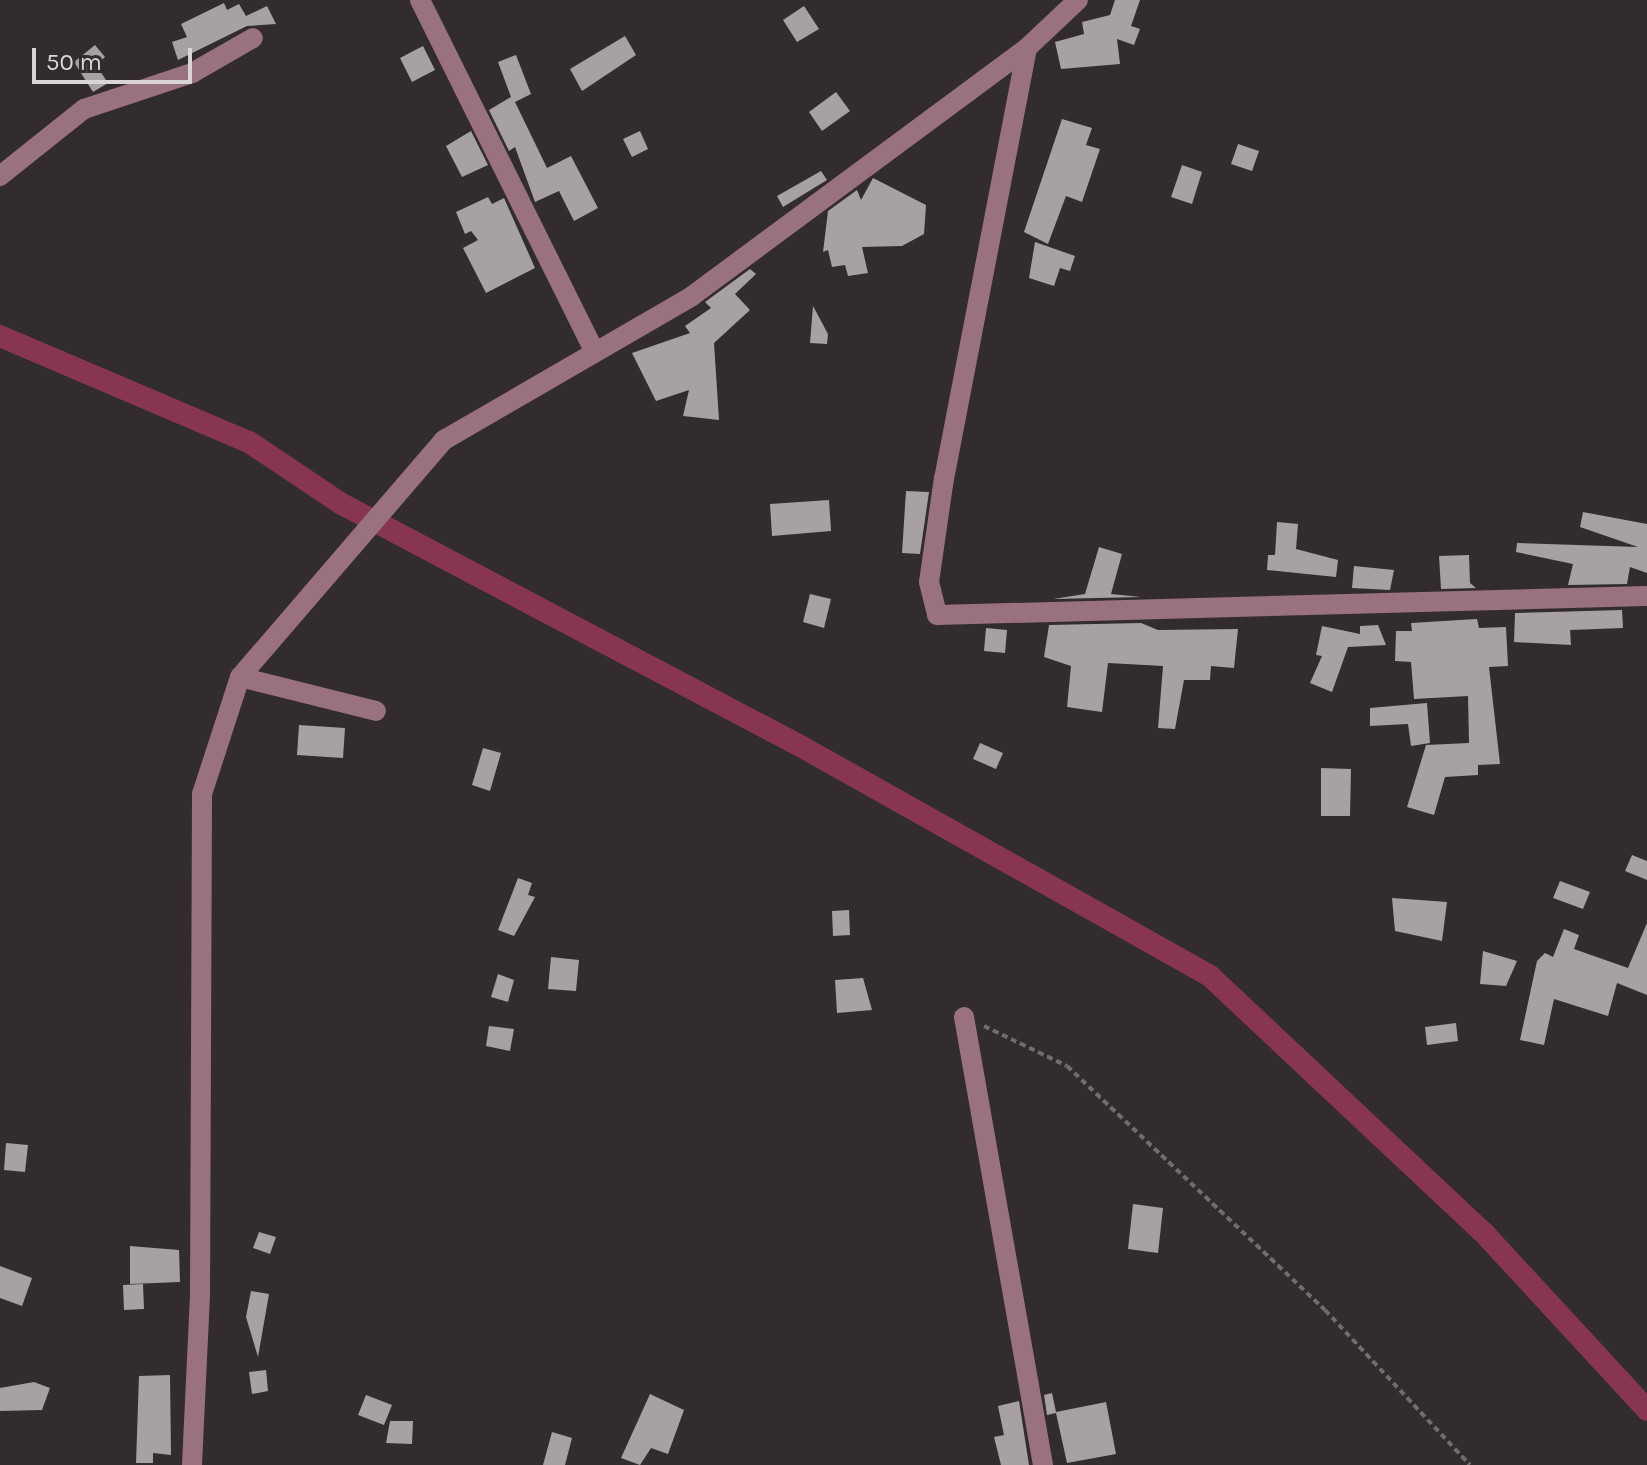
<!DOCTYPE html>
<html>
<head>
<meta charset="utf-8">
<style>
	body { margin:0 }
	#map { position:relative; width:1647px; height:1465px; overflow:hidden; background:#322c2e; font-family:Karla,sans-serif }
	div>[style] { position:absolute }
	.canal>* { height:22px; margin:-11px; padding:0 11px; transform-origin:11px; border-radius:11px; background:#883554 }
	.building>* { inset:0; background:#a8a1a3 }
	.path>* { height:4px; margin-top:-2px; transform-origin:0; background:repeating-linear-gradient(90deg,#726c6e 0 6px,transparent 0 10px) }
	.minor>* { height:20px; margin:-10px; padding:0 10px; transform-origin:10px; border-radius:10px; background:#9a727d }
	span { translate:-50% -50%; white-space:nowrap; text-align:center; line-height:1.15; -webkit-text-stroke:8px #322c2e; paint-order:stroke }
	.scale { position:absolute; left:32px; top:48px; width:160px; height:36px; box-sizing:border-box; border:4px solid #d9d5d6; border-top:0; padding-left:10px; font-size:24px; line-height:28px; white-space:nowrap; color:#d9d5d6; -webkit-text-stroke:6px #322c2e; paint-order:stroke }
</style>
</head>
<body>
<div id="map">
	<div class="canal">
		<i style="left:0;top:336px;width:271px;rotate:23.1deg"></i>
		<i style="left:249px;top:442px;width:110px;rotate:33.8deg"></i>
		<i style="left:340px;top:503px;width:525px;rotate:27.83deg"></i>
		<i style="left:804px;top:748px;width:466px;rotate:29.3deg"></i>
		<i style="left:1210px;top:976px;width:374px;rotate:43.2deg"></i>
		<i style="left:1483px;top:1232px;width:242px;rotate:47.3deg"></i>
	</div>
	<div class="building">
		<i style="clip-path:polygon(1115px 0,1140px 0,1131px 26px,1140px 29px,1134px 45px,1117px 39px,1120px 64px,1061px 69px,1055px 42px,1084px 34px,1082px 22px,1110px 15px)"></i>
		<i style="clip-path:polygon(224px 3px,227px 10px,239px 4px,246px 16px,267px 6px,276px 24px,247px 26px,178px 60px,172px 42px,187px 37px,181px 24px)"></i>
		<i style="clip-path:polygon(804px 6px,819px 29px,797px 42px,783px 20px)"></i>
		<i style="clip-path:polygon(625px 36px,636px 55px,582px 91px,570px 69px)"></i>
		<i style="clip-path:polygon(95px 45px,105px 57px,96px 65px,108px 83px,93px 92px,74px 62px)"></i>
		<i style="clip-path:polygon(423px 46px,435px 70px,412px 82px,400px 58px)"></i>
		<i style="clip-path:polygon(516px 55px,531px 94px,515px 102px,547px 168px,571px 156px,598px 208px,574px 221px,559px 191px,535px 202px,515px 147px,509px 151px,489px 110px,511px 97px,498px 62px)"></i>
		<i style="clip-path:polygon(836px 92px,850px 111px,822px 131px,809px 112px)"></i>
		<i style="clip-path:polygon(1062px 119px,1092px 128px,1086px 145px,1100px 149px,1082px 202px,1066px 196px,1048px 244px,1024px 232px)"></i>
		<i style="clip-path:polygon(471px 131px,488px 165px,462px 177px,446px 146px)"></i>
		<i style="clip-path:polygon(640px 131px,648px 149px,632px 157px,623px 139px)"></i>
		<i style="clip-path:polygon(1238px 144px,1259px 151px,1252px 171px,1231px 164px)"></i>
		<i style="clip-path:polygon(1182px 165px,1202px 172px,1192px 204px,1171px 197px)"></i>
		<i style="clip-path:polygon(821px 171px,827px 180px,783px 207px,777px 196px)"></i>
		<i style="clip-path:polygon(873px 178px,926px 205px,924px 234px,902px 246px,862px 247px,868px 273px,848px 276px,845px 265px,832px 267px,828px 250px,823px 252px,828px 211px,857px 190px,861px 200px)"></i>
		<i style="clip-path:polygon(488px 197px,492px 204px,504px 198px,535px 268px,486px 293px,463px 248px,478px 240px,471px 231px,465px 234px,456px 212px)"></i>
		<i style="clip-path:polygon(1035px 242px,1075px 256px,1070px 271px,1060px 268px,1054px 286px,1029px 278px)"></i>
		<i style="clip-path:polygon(750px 269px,756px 274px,735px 294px,750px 310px,714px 343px,719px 420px,683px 416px,689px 390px,656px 401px,632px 353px,690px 333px,685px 326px,711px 308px,705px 302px)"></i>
		<i style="clip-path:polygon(813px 306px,828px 334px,827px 344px,810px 343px)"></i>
		<i style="clip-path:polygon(906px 491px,929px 492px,920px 554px,902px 553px)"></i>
		<i style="clip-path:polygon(829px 500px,831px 531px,772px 536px,770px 504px)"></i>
		<i style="clip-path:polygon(1583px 512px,1647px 524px,1647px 573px,1630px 567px,1627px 584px,1568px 585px,1573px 564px,1516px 552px,1517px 543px,1638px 547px,1580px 527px)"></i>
		<i style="clip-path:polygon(1277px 522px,1298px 524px,1296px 549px,1338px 560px,1336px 577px,1267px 570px,1268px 555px,1275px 555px)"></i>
		<i style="clip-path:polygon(1099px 547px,1122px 554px,1111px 594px,1141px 597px,1053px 599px,1085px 594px)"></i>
		<i style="clip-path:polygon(1469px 555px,1470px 583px,1476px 588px,1441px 589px,1439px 556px)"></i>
		<i style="clip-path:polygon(1354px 566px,1394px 570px,1390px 590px,1352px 588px)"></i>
		<i style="clip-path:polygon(810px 594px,831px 599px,824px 628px,803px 622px)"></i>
		<i style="clip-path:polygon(1622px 610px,1623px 628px,1570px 630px,1571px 645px,1514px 642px,1515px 613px)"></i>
		<i style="clip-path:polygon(1477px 619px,1479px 628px,1506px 627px,1508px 666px,1489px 667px,1500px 764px,1478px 765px,1478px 775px,1445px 777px,1434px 815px,1407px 807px,1426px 745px,1469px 743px,1468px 696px,1414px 699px,1411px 662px,1395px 661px,1396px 631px,1412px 631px,1411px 623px)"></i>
		<i style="clip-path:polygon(1141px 623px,1158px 630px,1238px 629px,1234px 668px,1211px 666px,1210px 680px,1184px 680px,1175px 729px,1158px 728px,1163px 666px,1108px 663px,1102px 712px,1067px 707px,1071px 666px,1044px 657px,1049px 625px)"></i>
		<i style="clip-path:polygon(1378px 625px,1386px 645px,1348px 647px,1332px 692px,1310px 683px,1322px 656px,1316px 655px,1322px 626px,1360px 634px,1360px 626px)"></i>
		<i style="clip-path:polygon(986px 628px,1007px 630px,1005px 653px,984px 651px)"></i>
		<i style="clip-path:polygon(1427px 703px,1430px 743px,1411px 746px,1408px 724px,1370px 726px,1370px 708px)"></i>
		<i style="clip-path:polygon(299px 725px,345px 728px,343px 758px,297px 755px)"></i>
		<i style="clip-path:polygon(980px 743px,1003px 753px,996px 769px,973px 759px)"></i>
		<i style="clip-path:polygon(483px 748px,501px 753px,490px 791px,472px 785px)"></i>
		<i style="clip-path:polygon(1321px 768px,1351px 769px,1350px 816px,1321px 816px)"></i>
		<i style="clip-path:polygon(1632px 855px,1647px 861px,1647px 880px,1625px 871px)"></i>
		<i style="clip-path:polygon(518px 878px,532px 883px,528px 895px,535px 897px,514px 936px,498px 930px)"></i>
		<i style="clip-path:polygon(1560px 881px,1590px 892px,1583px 909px,1553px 898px)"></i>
		<i style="clip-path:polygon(1392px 898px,1447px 902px,1442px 941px,1395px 931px)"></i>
		<i style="clip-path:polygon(849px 910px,850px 935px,833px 936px,832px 911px)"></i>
		<i style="clip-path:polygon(1647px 923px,1647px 995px,1617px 983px,1608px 1016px,1554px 999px,1544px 1045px,1520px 1040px,1537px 961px,1545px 953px,1553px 957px,1564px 929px,1579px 935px,1574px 949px,1628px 968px)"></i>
		<i style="clip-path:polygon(1483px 951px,1517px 961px,1506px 986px,1480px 984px)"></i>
		<i style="clip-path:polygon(551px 957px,579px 960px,576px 991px,548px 989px)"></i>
		<i style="clip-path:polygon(498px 974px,514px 980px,508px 1002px,491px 997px)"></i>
		<i style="clip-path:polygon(863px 978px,872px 1010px,837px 1013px,835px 980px)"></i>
		<i style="clip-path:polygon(1456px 1023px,1458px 1041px,1427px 1045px,1425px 1027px)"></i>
		<i style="clip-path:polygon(489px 1026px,514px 1029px,510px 1051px,486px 1046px)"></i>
		<i style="clip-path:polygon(6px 1143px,28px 1145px,25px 1172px,4px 1170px)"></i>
		<i style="clip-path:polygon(1133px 1204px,1163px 1208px,1158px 1253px,1128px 1249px)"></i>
		<i style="clip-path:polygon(259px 1232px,276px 1237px,270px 1254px,253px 1248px)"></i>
		<i style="clip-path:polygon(130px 1246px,179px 1250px,180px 1282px,130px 1284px)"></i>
		<i style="clip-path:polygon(0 1266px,32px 1278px,22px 1306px,0 1298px)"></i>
		<i style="clip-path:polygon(143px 1284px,144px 1309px,124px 1310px,123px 1285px)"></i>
		<i style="clip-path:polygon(251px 1291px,269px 1294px,258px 1357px,246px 1317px)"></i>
		<i style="clip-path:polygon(266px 1370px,268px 1391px,252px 1394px,249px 1372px)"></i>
		<i style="clip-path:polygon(170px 1375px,171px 1455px,153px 1453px,153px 1463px,136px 1463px,139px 1376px)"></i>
		<i style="clip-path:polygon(34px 1382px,50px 1388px,42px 1410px,0 1411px,0 1388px)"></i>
		<i style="clip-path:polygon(1052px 1393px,1056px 1412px,1106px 1402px,1116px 1454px,1067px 1463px,1056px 1413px,1047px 1415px,1044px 1395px)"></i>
		<i style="clip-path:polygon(650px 1394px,684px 1410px,668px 1454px,651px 1448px,640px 1465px,621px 1458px)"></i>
		<i style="clip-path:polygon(366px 1395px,392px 1405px,384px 1425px,358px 1415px)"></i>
		<i style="clip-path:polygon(1019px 1401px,1029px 1465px,1001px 1465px,994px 1437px,1004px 1435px,998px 1406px)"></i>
		<i style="clip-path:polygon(390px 1421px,413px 1421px,412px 1444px,386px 1443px)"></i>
		<i style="clip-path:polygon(552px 1432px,572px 1438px,565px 1465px,543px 1465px)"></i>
	</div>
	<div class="path">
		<i style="left:984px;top:1026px;width:92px;rotate:25.7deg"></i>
		<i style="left:1067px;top:1066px;width:355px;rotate:43.4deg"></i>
		<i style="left:1325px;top:1310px;width:212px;rotate:46.9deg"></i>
	</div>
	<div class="minor">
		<i style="left:420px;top:0;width:391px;rotate:63.6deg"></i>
		<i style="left:1027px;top:48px;width:438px;rotate:100.9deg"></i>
		<i style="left:944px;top:478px;width:105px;rotate:98.2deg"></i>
		<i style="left:929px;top:582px;width:34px;rotate:76deg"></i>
		<i style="left:937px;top:615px;width:710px;rotate:-1.53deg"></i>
		<i style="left:0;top:176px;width:107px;rotate:-38.6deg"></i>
		<i style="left:84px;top:109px;width:114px;rotate:-18.4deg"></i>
		<i style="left:192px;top:73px;width:70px;rotate:-29.8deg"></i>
		<i style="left:240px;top:677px;width:140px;rotate:14deg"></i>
		<i style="left:964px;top:1017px;width:455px;rotate:80deg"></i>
		<i style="left:192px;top:1465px;width:169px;rotate:-87.3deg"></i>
		<i style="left:200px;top:1296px;width:502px;rotate:-89.77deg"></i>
		<i style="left:202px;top:794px;width:123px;rotate:-72deg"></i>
		<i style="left:240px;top:677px;width:313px;rotate:-49.3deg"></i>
		<i style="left:444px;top:440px;width:287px;rotate:-30.1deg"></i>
		<i style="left:692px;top:296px;width:417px;rotate:-36.5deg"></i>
		<i style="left:1027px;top:48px;width:70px;rotate:-43.3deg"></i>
	</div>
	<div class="scale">50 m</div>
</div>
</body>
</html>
